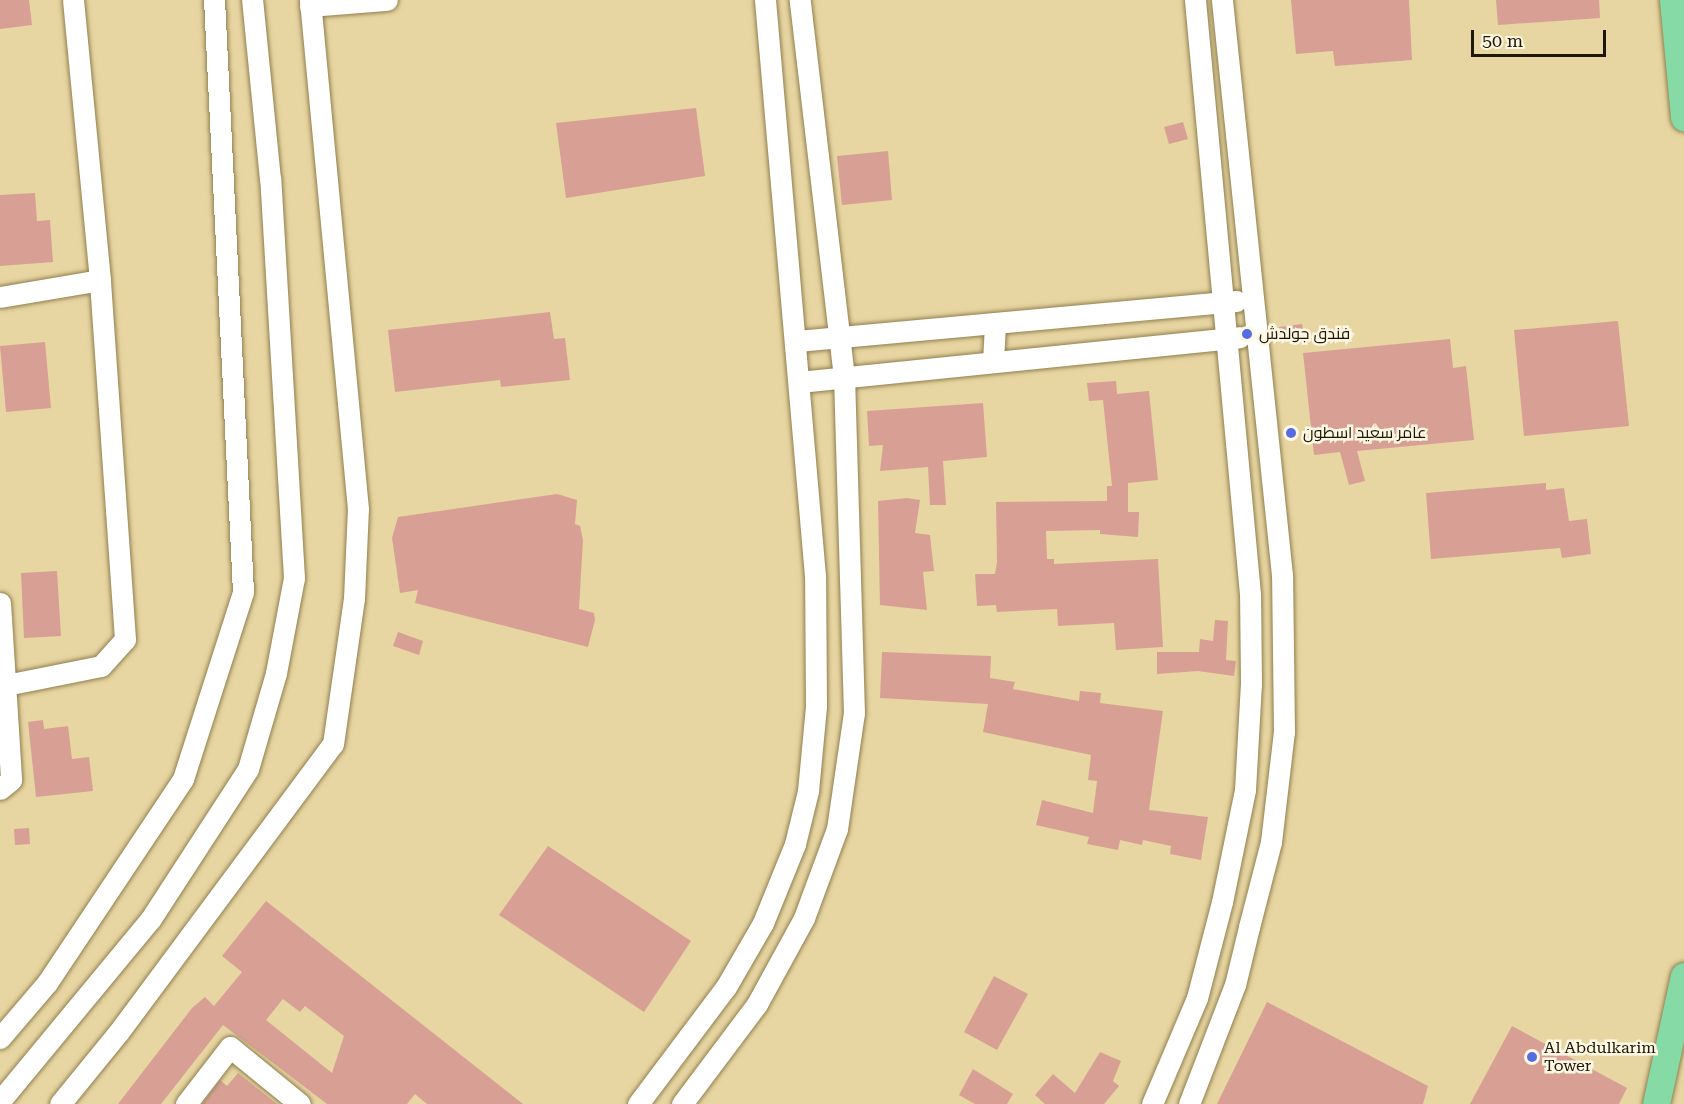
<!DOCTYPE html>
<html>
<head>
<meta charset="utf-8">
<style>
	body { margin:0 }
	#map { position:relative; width:1684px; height:1104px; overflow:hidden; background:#e7d5a2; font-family:"Roboto Serif",Cairo,serif }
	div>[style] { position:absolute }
	.building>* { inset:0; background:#d8a095 }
	.roads { filter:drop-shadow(0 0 2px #90804f) drop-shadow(0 0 2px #90804f) }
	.minor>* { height:21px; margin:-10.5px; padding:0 10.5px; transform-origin:10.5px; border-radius:10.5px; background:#fff }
	.major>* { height:27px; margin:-13.5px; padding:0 13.5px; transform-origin:13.5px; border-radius:13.5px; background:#85daa6 }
	.dots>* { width:16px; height:16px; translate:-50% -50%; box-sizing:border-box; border:3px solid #fef7e3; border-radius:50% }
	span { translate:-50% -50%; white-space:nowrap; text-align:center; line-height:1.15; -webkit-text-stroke:5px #fef7e3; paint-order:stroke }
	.poi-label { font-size:16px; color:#1d1704 }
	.left { translate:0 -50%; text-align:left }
	.scale { position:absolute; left:1471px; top:30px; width:135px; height:27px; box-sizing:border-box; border:3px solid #1d1704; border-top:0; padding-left:8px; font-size:18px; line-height:21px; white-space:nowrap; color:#1d1704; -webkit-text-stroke:4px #fef7e3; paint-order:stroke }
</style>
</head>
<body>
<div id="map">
	<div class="building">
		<i style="clip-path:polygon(0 0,29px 0,32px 25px,0 29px)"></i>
		<i style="clip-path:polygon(1291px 0,1409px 0,1412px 60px,1335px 66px,1333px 51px,1296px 54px)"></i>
		<i style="clip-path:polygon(1496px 0,1599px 0,1600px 18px,1498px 25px)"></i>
		<i style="clip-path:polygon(696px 108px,705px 176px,566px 198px,556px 123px)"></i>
		<i style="clip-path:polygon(1183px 122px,1188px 139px,1169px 144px,1164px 127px)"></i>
		<i style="clip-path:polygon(888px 151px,892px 200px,842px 205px,837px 156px)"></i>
		<i style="clip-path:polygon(35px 193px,37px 221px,50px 220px,53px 262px,0 266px,0 195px)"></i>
		<i style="clip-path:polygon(550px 312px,554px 339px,565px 338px,570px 380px,501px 387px,500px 380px,395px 392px,388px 330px)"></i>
		<i style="clip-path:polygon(1618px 321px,1629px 426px,1524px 436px,1514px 330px)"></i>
		<i style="clip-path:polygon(1302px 324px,1304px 339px,1281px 342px,1279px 327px)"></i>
		<i style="clip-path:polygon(1450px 339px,1453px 368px,1466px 366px,1474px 440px,1357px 451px,1365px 481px,1349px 485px,1340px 452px,1314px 455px,1303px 353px)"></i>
		<i style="clip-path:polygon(45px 342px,51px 408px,6px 412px,0 346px)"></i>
		<i style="clip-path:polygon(1116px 381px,1117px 394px,1149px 391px,1158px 480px,1128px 483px,1128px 512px,1139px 512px,1138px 537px,1100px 534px,1100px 530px,1046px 531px,1047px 559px,1054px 559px,1054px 564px,1158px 559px,1163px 647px,1116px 650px,1114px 623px,1058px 626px,1057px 609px,997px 612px,996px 605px,977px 606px,975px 574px,995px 574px,997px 562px,996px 502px,1107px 501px,1107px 486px,1112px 486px,1103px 400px,1089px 401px,1087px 383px)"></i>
		<i style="clip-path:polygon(983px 403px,987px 457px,943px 461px,946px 505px,930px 505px,928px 467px,880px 471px,883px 445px,869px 446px,867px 411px)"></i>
		<i style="clip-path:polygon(1546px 483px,1546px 490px,1564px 488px,1569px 521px,1587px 519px,1591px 554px,1562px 558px,1560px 548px,1431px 559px,1426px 493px)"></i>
		<i style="clip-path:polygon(557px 494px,577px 500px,575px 524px,580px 526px,583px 540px,579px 609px,594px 613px,595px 620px,588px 647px,415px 603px,418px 590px,400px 593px,392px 538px,398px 517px)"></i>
		<i style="clip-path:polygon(907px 498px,920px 500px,915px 533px,930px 535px,934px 571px,923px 572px,927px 610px,880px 605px,878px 501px)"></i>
		<i style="clip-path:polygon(57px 571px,61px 636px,24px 638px,21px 573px)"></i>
		<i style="clip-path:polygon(1215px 620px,1228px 621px,1226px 660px,1236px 661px,1234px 676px,1198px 671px,1157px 674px,1157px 652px,1199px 652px,1200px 639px,1213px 641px)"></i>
		<i style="clip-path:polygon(398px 632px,423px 641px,419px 655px,393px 646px)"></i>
		<i style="clip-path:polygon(882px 652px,991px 656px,990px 678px,1015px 682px,1013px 689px,1079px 701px,1080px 691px,1101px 693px,1100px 703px,1163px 711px,1149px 810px,1208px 817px,1201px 860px,1170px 854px,1171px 846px,1143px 840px,1142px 845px,1120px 840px,1118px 850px,1087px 844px,1089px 837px,1036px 825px,1042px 800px,1093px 813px,1097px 781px,1088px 780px,1091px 755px,983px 732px,988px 704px,880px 698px)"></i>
		<i style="clip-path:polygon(43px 720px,44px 729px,68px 726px,72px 759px,89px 757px,93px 791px,36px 797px,28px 722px)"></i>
		<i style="clip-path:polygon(29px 828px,30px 844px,15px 845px,14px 829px)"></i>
		<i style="clip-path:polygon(548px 846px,691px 941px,644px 1012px,499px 915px)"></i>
		<i style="clip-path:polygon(evenodd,266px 901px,523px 1104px,427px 1104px,415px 1094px,407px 1104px,327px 1104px,223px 1025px,161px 1104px,118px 1104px,192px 1008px,205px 997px,214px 1006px,242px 972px,222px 956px,266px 901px,283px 999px,300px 1012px,305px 1006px,344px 1036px,332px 1073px,266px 1020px,283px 999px)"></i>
		<i style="clip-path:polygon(994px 976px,1028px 994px,997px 1050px,964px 1032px)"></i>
		<i style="clip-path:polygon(1267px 1002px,1428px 1086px,1423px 1104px,1217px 1104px)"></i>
		<i style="clip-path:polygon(1512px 1026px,1627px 1088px,1619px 1104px,1470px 1104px)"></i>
		<i style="clip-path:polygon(1100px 1052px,1121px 1061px,1113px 1081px,1119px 1086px,1104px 1104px,1045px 1104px,1035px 1095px,1053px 1074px,1075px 1093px)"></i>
		<i style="clip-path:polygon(973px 1069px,1013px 1094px,1007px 1104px,975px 1104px,959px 1095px)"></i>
		<i style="clip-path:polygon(238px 1073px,277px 1104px,202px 1104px,220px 1080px,227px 1086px)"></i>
	</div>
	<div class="roads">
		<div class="minor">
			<i style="left:310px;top:6px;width:77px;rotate:-4.5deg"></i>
			<i style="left:0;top:297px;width:101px;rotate:-9.6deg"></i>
			<i style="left:797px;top:341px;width:441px;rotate:-5.2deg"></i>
			<i style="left:993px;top:362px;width:39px;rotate:-87deg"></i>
			<i style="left:799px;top:382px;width:443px;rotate:-5.8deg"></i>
			<i style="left:0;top:603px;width:177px;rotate:86.4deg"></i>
			<i style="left:11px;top:780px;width:14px;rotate:141deg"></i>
			<i style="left:6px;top:685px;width:97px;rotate:-11.3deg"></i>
			<i style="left:101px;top:666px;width:36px;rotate:-48deg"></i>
			<i style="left:125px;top:639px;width:360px;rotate:-94deg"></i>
			<i style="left:100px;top:280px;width:281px;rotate:-95.5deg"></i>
			<i style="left:0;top:1038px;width:72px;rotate:-49.5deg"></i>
			<i style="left:47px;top:983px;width:245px;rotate:-56.3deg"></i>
			<i style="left:183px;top:779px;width:196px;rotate:-72.2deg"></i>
			<i style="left:243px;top:592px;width:593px;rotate:-92.8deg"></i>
			<i style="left:0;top:1101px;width:235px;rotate:-50.4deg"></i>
			<i style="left:150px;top:920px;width:180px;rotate:-57deg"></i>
			<i style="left:248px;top:769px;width:100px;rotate:-73.7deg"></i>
			<i style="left:276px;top:673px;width:97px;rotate:-79.3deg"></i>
			<i style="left:294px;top:578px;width:400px;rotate:-93.4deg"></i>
			<i style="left:270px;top:179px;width:180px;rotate:-95.7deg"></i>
			<i style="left:60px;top:1104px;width:92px;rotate:-50.8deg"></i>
			<i style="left:118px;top:1033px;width:360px;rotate:-53.4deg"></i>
			<i style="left:333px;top:744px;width:147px;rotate:-81.8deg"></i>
			<i style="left:354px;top:599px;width:90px;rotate:-87.5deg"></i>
			<i style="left:358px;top:509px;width:511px;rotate:-95.39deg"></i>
			<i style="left:186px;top:1104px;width:72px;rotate:-52.3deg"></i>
			<i style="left:230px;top:1047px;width:90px;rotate:39.2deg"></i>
			<i style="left:638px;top:1104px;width:146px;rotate:-53.1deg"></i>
			<i style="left:726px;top:987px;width:74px;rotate:-60deg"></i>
			<i style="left:763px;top:923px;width:85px;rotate:-67.9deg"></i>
			<i style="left:795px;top:844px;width:55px;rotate:-76.2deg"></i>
			<i style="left:808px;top:791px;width:85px;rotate:-84.6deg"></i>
			<i style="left:816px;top:706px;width:130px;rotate:-90.4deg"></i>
			<i style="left:815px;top:576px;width:578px;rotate:-94.96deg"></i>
			<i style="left:682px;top:1104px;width:125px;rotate:-53.1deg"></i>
			<i style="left:757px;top:1004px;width:98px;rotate:-61.3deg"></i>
			<i style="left:804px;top:918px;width:95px;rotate:-69.7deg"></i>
			<i style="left:837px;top:829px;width:117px;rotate:-81.7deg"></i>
			<i style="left:854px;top:713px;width:336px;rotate:-91.7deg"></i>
			<i style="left:844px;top:377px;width:380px;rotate:-96.7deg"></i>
			<i style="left:1152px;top:1104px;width:115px;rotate:-67deg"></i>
			<i style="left:1197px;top:998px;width:99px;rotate:-75.4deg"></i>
			<i style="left:1222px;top:902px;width:114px;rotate:-78.4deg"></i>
			<i style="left:1245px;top:790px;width:106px;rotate:-86.8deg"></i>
			<i style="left:1251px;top:684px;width:90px;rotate:-90.6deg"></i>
			<i style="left:1250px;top:594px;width:597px;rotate:-95.29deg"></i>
			<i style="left:1189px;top:1104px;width:128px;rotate:-68.9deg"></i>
			<i style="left:1235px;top:985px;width:60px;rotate:-76.4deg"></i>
			<i style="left:1249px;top:927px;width:88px;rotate:-75.5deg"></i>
			<i style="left:1271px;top:842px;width:111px;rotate:-83.3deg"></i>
			<i style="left:1284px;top:732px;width:157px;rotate:-90.7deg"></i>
			<i style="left:1282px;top:575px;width:578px;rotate:-95.96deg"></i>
		</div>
		<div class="major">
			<i style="left:1673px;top:0;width:118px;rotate:84.6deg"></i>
			<i style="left:1656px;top:1104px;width:131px;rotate:-77.7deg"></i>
		</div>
	</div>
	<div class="dots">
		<i style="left:1247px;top:334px;background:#556ce2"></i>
		<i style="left:1291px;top:433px;background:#556ce2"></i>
		<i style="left:1532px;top:1057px;background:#556ce2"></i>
	</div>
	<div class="poi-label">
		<span class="left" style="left:1259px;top:334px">فندق جولدش</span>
		<span class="left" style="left:1303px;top:433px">عامر سعيد اسطون</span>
		<span class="left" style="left:1544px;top:1057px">Al Abdulkarim<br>Tower</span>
	</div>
	<div class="scale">50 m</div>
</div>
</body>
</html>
